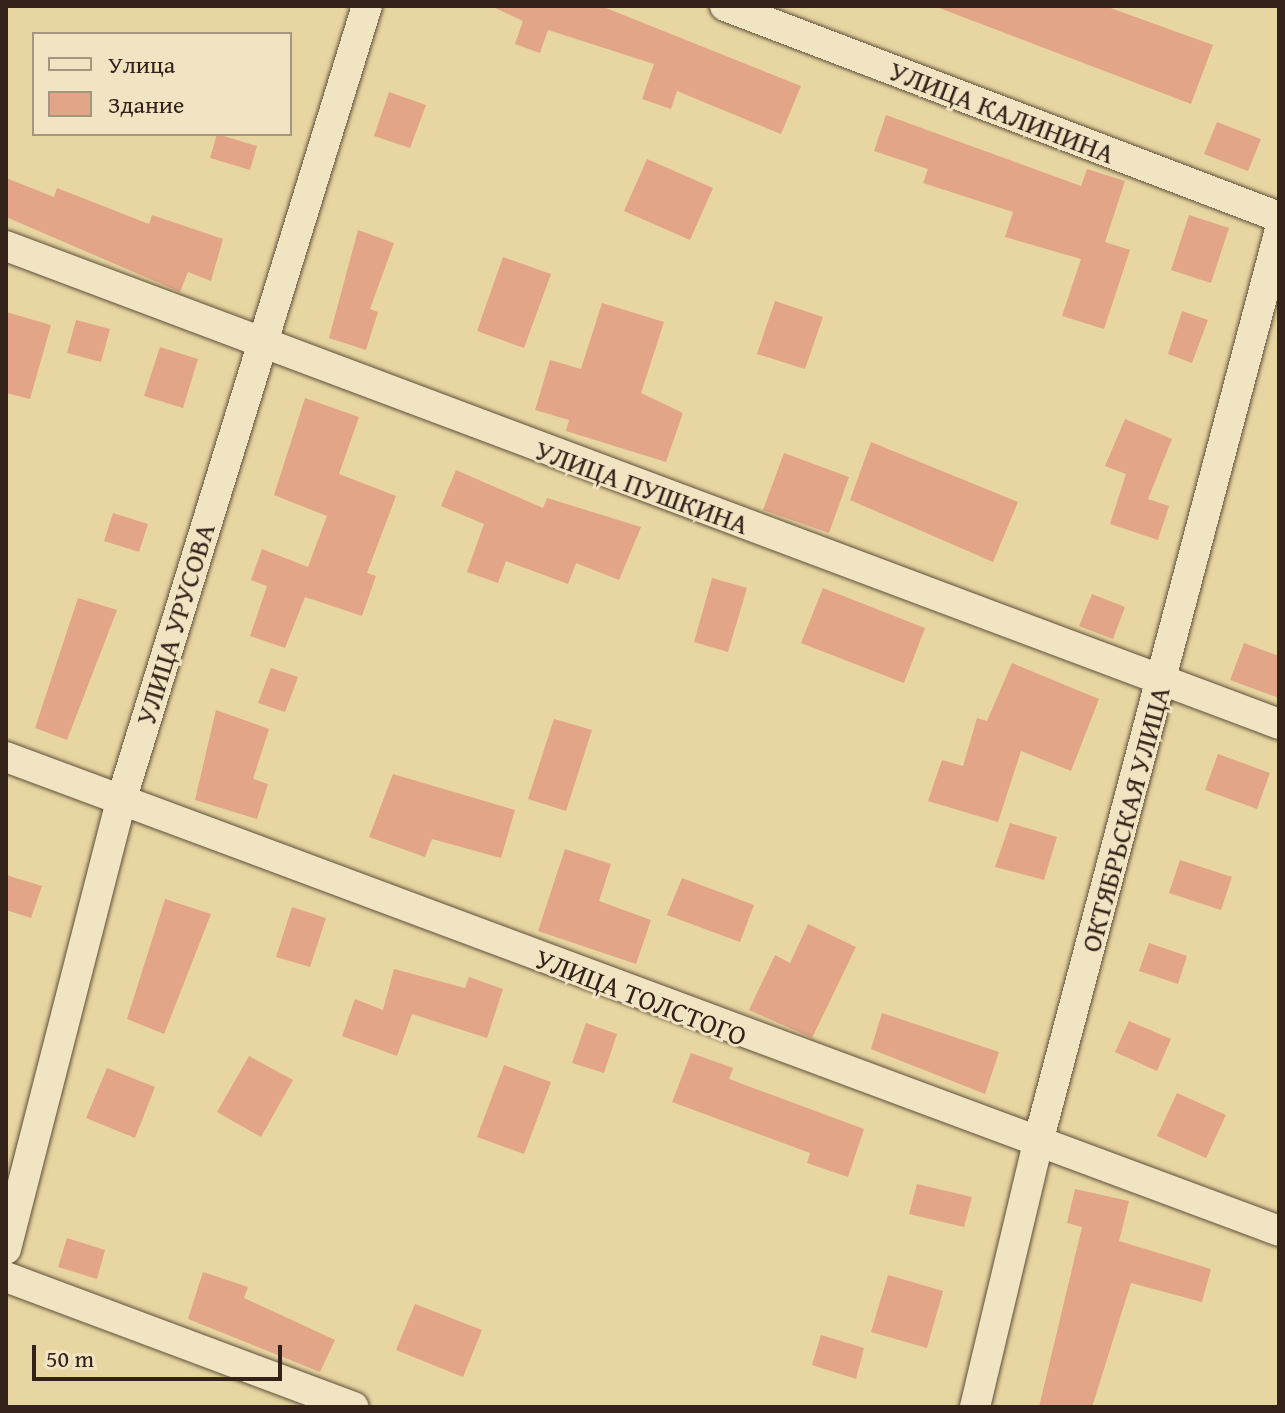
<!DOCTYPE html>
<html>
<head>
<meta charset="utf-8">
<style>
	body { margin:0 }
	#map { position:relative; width:1285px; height:1413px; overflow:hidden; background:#e8d6a2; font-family:"Gentium Book Plus",serif }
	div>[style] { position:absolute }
	.building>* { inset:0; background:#e3a587 }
	.roads { filter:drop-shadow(0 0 2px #604f3b) drop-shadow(0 0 2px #604f3b) }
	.street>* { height:30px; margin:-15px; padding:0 15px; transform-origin:15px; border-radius:15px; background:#f0e4c3 }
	span { translate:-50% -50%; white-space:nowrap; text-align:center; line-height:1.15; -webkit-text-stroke:6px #f0e4c3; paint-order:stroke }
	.street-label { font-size:28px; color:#332219 }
	.frame { position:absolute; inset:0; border:8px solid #332219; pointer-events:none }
	.legend { position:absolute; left:32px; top:32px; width:260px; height:104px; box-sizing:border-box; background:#f0e4c3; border:2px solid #a4967f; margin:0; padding:10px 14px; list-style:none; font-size:24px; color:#332219 }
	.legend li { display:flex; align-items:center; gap:16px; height:40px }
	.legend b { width:40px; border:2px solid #a4967f }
	.scale { position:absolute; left:32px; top:1345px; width:250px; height:36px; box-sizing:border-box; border:4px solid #332219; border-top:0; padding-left:10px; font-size:24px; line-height:28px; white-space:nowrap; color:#332219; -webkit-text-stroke:6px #f0e4c3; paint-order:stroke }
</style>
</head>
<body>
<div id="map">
	<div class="building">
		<i style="clip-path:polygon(491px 6px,601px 6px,801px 86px,781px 134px,677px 91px,671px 109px,642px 99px,654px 64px,548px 30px,540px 53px,515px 44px,523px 21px)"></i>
		<i style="clip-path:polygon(934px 6px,1105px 6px,1213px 45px,1191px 104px)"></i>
		<i style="clip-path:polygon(389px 92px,426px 105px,410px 148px,374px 136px)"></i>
		<i style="clip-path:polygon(886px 115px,1081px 186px,1087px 169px,1125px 181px,1105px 242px,1130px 250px,1104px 329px,1062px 316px,1081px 259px,1005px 237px,1013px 212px,923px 183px,928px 169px,874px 151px)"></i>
		<i style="clip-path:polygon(1217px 122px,1261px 139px,1248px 171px,1204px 154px)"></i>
		<i style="clip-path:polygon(217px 134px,257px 146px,250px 170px,210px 158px)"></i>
		<i style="clip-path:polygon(647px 159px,713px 188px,690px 240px,624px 211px)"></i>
		<i style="clip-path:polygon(6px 178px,54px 197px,57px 188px,149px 224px,152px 215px,223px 239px,211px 281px,188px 272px,180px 292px,6px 217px)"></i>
		<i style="clip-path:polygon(1189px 215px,1229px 228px,1211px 283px,1171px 270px)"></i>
		<i style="clip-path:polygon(358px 230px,394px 243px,370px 309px,378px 312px,366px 350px,329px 338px)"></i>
		<i style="clip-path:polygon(503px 257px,551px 274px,524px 348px,477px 331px)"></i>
		<i style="clip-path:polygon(775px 301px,823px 317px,805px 369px,757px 354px)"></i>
		<i style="clip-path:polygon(602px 303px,664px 322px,641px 393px,683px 413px,666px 462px,566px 431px,569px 420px,535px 410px,550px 360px,581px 369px)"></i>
		<i style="clip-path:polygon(1182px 311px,1208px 320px,1192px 363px,1168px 354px)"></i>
		<i style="clip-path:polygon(6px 312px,51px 325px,30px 399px,6px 393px)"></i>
		<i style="clip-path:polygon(76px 320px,110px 329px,101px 362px,67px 353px)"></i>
		<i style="clip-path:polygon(160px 347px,198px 359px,183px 408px,144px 396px)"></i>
		<i style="clip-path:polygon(305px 398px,359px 417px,339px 474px,396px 496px,367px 573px,376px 576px,362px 616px,305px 597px,285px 648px,250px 636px,267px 586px,251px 580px,262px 549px,308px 567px,327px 516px,274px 495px)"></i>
		<i style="clip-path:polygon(1125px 419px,1172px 439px,1148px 499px,1169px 506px,1158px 540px,1110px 524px,1126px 474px,1105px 466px)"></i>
		<i style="clip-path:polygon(871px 442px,1018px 502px,993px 562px,850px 500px)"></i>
		<i style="clip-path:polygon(784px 453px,849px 477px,829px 533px,763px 510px)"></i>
		<i style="clip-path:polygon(456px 470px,543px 508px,547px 498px,641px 527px,619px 580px,576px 563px,568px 584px,506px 561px,498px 583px,467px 572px,484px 524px,441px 506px)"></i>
		<i style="clip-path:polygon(113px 513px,148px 524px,139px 552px,104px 541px)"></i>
		<i style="clip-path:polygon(712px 578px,747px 588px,728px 652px,694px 642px)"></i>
		<i style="clip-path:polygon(823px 588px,925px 628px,904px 683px,801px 643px)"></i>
		<i style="clip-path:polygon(1092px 594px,1125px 607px,1113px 639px,1079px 626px)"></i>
		<i style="clip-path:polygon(78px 598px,117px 610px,67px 740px,35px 728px)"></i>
		<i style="clip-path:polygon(1244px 643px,1279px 656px,1279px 698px,1230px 680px)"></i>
		<i style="clip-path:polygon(1012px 663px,1099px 699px,1071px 771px,1021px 751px,998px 822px,928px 801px,942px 760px,963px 766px,977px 718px,987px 721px)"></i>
		<i style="clip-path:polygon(271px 668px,298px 677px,285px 712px,258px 703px)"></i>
		<i style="clip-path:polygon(216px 710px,269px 729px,253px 779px,268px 784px,257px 819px,195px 800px)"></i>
		<i style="clip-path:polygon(554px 719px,592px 730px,566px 811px,528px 799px)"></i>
		<i style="clip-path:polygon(1218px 754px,1270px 773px,1257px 809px,1205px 790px)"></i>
		<i style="clip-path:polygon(393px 774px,515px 810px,501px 858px,432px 839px,425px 857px,369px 837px)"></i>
		<i style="clip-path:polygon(1010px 823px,1057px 837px,1044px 880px,995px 867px)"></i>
		<i style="clip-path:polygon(565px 849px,611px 864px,599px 901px,651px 920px,636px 964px,538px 931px)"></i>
		<i style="clip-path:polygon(1180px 860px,1232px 877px,1221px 910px,1169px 893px)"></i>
		<i style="clip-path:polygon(6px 875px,42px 886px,31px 918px,6px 910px)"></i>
		<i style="clip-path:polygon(682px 878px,754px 905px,740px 942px,667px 915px)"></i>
		<i style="clip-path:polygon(165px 899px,211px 914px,164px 1034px,127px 1019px)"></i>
		<i style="clip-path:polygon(292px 907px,326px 918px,310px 967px,276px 957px)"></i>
		<i style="clip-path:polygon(808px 924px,856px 947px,812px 1038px,749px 1010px,775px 955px,790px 963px)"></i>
		<i style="clip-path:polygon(1149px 943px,1187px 956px,1178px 984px,1139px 971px)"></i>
		<i style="clip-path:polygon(394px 969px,465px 988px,469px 977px,503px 989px,487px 1038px,412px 1014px,397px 1056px,342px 1036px,355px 999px,383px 1010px)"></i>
		<i style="clip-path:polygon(882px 1013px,999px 1052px,985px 1094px,871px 1049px)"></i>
		<i style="clip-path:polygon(1129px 1021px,1171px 1039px,1157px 1071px,1115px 1052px)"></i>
		<i style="clip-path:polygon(586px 1023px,617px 1034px,604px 1073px,572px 1063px)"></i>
		<i style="clip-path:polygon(691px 1053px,733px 1068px,729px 1079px,864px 1129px,848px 1177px,807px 1163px,810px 1153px,672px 1102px)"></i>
		<i style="clip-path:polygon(249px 1056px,293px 1080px,261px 1137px,217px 1112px)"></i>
		<i style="clip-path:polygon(504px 1065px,551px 1082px,524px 1154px,477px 1137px)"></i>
		<i style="clip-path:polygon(107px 1068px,155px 1087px,135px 1138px,86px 1118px)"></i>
		<i style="clip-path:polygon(1177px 1093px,1226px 1115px,1206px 1158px,1157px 1136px)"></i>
		<i style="clip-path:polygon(917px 1184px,972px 1197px,964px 1227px,909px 1214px)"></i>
		<i style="clip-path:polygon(1075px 1189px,1129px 1201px,1119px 1241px,1211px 1269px,1202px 1302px,1131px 1283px,1092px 1407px,1039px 1407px,1082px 1227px,1067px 1223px)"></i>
		<i style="clip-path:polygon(67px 1238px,105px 1250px,97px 1279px,58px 1267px)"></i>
		<i style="clip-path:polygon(203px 1272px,248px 1287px,244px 1298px,335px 1340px,320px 1372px,188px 1319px)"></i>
		<i style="clip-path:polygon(888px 1275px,943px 1291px,927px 1348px,871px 1332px)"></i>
		<i style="clip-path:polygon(415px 1304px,482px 1330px,463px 1377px,396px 1350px)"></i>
		<i style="clip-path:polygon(821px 1335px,864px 1348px,856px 1379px,812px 1365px)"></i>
	</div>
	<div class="roads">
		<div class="street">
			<i style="left:725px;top:6px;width:593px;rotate:20.85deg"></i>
			<i style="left:6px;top:246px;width:1360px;rotate:20.58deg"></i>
			<i style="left:6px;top:757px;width:1358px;rotate:20.42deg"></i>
			<i style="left:6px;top:1249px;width:463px;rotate:-75.6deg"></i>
			<i style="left:121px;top:801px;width:832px;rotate:-72.81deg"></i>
			<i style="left:6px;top:1277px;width:371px;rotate:20.5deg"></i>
			<i style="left:975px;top:1407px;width:268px;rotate:-76.6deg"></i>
			<i style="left:1037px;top:1146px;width:945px;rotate:-75.15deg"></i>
		</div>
	</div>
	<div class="street-label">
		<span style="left:1002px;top:112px;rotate:21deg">УЛИЦА КАЛИНИНА</span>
		<span style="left:642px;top:487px;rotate:20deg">УЛИЦА ПУШКИНА</span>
		<span style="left:175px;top:624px;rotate:-73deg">УЛИЦА УРУСОВА</span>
		<span style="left:1125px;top:819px;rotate:-75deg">ОКТЯБРЬСКАЯ УЛИЦА</span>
		<span style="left:641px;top:997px;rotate:21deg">УЛИЦА ТОЛСТОГО</span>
	</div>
	<div class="frame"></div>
	<ul class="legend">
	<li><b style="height:10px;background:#f0e4c3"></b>Улица</li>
	<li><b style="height:22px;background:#e3a587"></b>Здание</li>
	</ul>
	<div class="scale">50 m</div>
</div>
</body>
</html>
